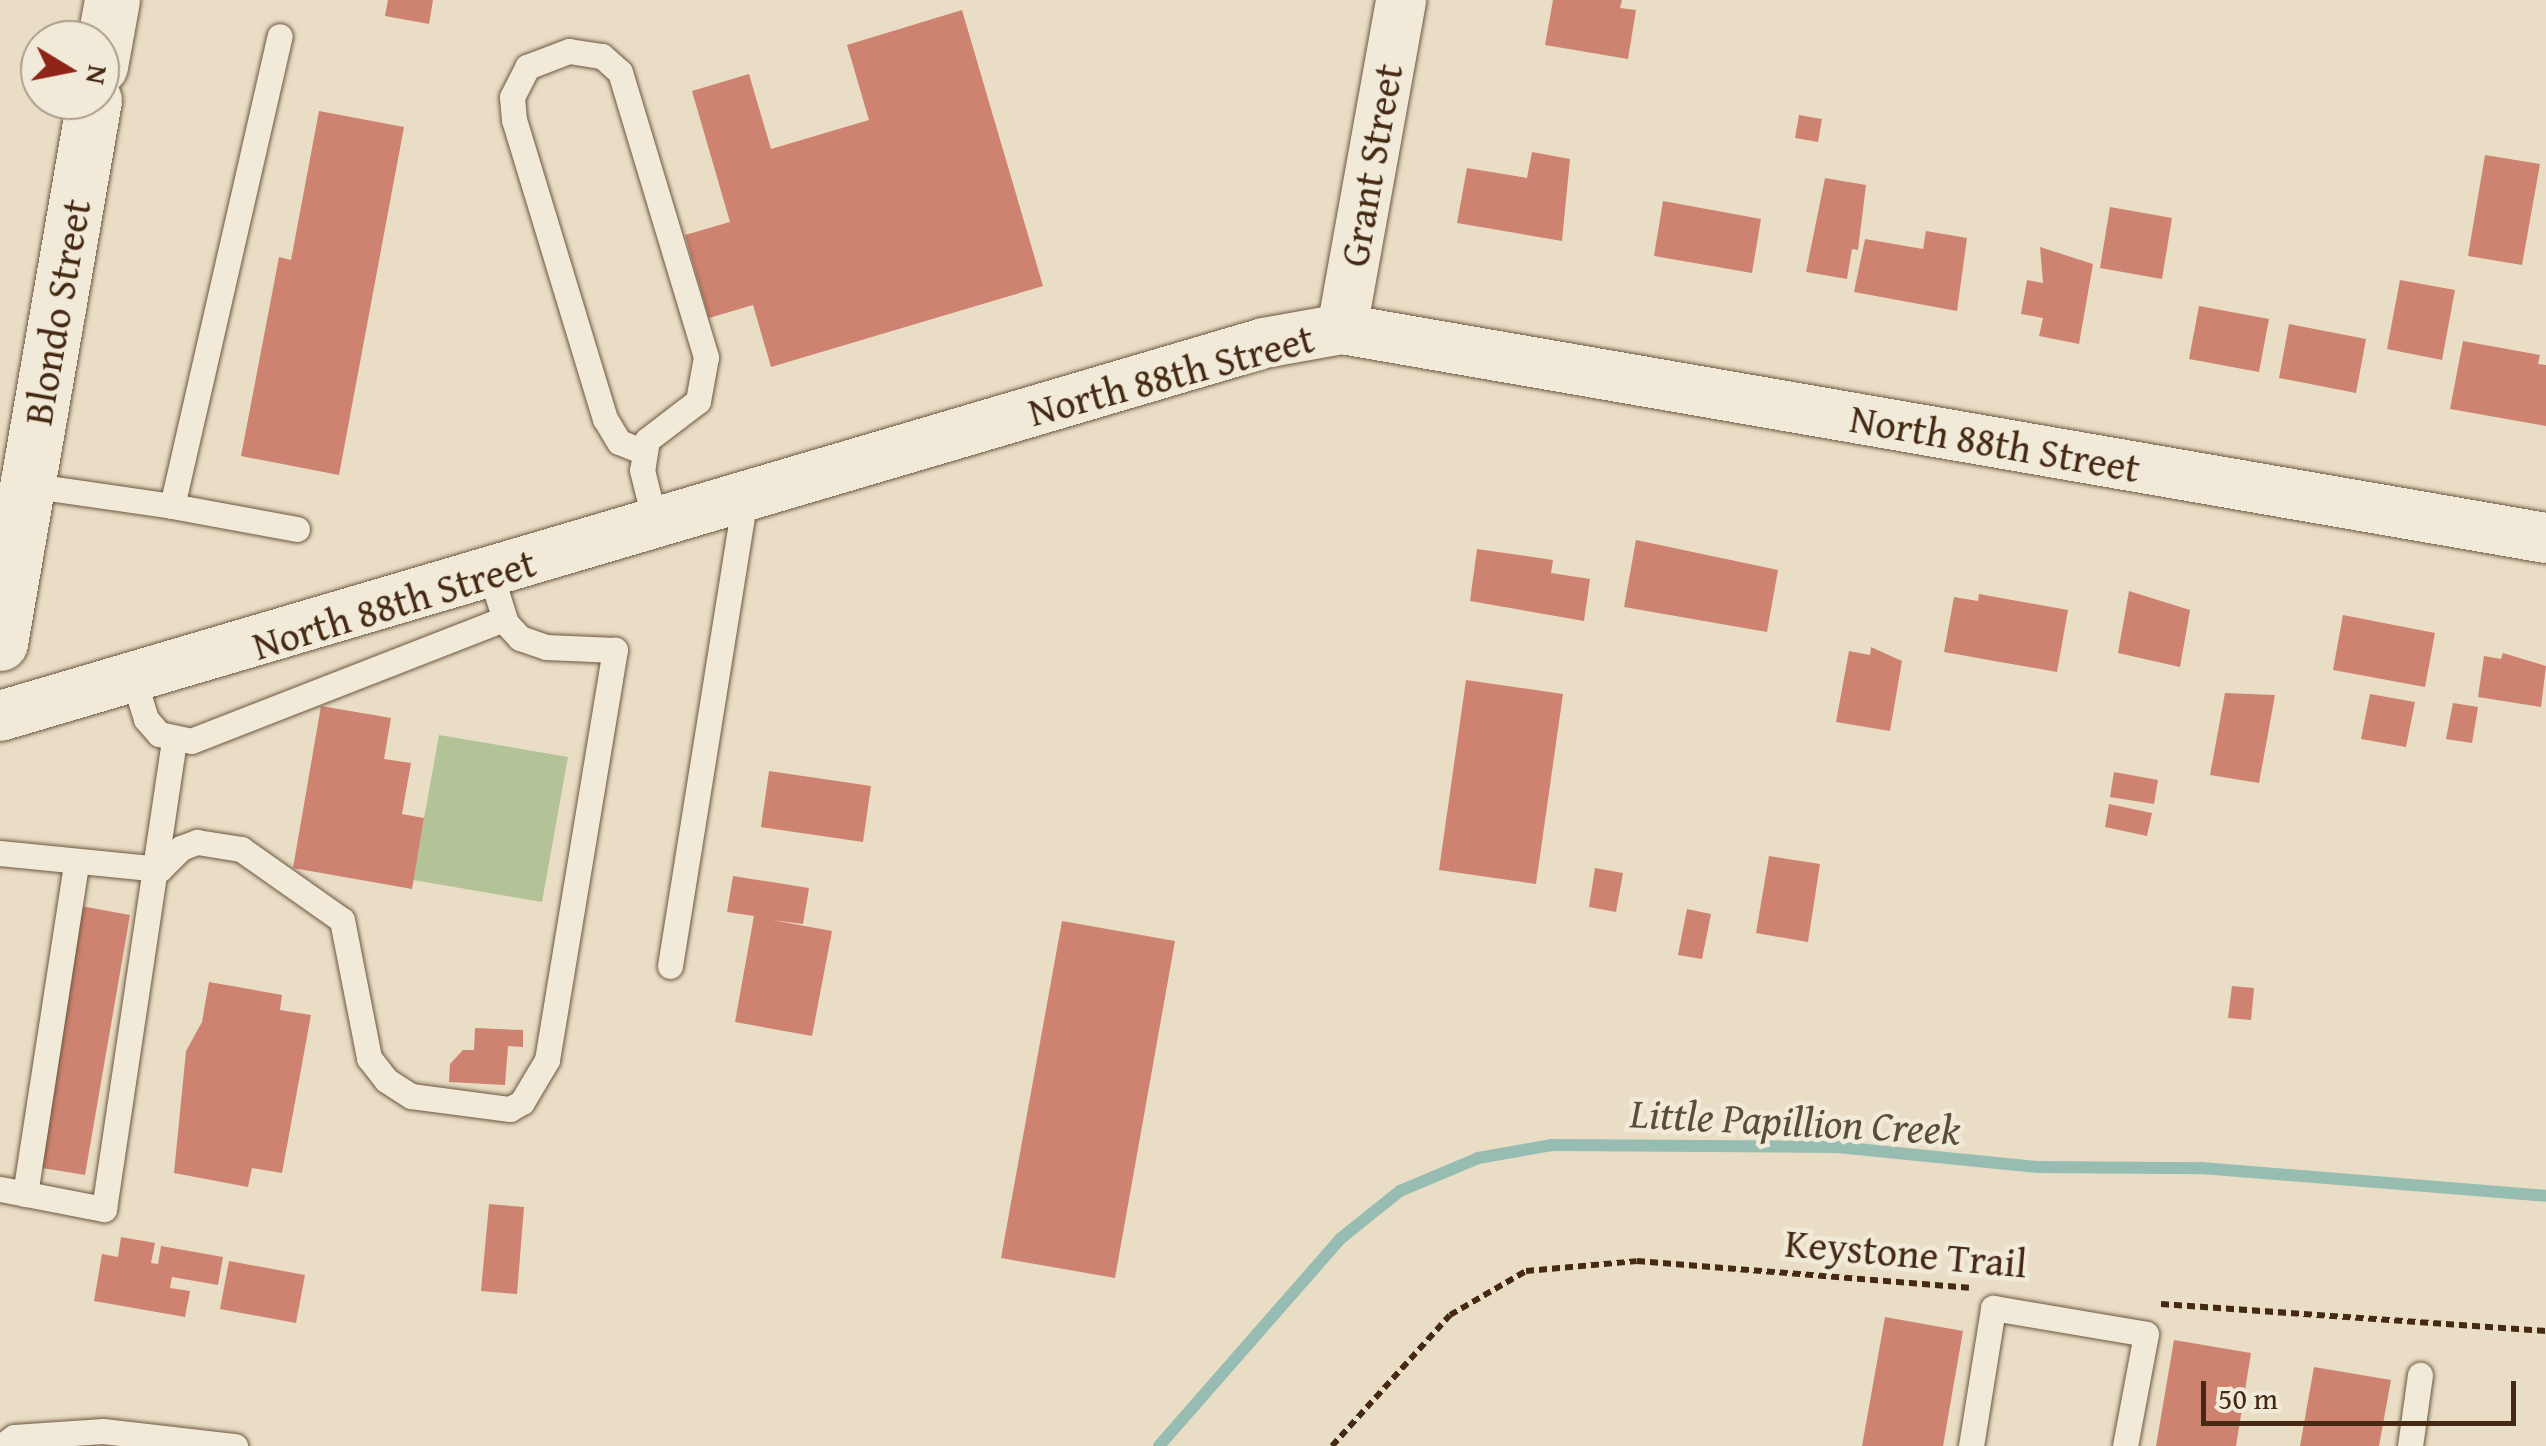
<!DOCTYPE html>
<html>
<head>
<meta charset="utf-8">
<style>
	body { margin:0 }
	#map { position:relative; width:2546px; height:1446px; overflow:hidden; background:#e9dec5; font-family:"Gentium Book Plus",serif }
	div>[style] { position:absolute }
	.green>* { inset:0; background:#b3c297 }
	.stream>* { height:12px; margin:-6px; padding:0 6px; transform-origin:6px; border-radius:6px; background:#97bcb2 }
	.building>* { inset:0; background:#ce8371 }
	.path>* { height:6px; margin-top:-3px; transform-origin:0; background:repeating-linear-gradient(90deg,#452912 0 8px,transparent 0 13px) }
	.roads { filter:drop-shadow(0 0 2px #6e563f) drop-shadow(0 0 2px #6e563f) }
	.lane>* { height:25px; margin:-12.5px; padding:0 12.5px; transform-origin:12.5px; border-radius:12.5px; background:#f1ead9 }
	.street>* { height:50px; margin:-25px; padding:0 25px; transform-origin:25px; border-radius:25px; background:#f1ead9 }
	.secondary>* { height:55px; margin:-27.5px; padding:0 27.5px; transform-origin:27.5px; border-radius:27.5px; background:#f1ead9 }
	span { translate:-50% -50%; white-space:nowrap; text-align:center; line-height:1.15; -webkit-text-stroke:9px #f1ead9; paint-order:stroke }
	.street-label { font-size:40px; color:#452912 }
	.water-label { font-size:42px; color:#5a4e3a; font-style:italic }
	.north { position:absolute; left:20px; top:20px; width:100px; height:100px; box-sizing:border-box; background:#f1ead9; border:2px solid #ac9d89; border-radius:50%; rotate:100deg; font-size:28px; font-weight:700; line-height:40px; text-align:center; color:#452912 }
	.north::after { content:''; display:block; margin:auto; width:35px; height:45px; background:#8f2418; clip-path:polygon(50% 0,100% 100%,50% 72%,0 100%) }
	.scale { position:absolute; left:2201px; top:1381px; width:315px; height:45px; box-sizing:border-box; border:5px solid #452912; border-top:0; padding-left:12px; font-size:30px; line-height:35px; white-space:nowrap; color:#452912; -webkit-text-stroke:8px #f1ead9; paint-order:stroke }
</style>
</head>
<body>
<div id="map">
	<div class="green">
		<i style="clip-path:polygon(439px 735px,568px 757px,542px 902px,413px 880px)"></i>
	</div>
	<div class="stream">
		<i style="left:1159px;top:1446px;width:275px;rotate:-48.8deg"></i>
		<i style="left:1340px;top:1239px;width:77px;rotate:-38.7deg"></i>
		<i style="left:1400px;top:1191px;width:85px;rotate:-22.9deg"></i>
		<i style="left:1478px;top:1158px;width:75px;rotate:-10deg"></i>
		<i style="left:1552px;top:1145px;width:285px;rotate:0.4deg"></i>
		<i style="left:1837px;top:1147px;width:202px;rotate:5.7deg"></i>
		<i style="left:2038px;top:1167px;width:163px;rotate:0.4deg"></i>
		<i style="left:2201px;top:1168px;width:346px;rotate:4.6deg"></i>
	</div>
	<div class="building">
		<i style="clip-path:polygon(388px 0,433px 0,429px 24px,385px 16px)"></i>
		<i style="clip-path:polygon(1553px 0,1622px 0,1620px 8px,1636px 10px,1628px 59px,1545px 45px)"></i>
		<i style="clip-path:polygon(962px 10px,1043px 286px,771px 367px,753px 305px,709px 318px,685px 235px,730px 222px,692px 91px,749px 74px,771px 149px,869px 120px,847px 45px)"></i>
		<i style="clip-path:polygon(319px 111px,404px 127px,339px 475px,241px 456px,279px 257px,291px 260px)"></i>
		<i style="clip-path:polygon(1799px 115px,1822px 119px,1818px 142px,1795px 138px)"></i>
		<i style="clip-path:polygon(1532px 152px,1570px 159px,1562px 241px,1457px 223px,1467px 168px,1527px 178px)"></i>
		<i style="clip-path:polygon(2485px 155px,2540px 164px,2522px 265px,2468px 256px)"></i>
		<i style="clip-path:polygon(1825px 178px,1866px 185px,1858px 250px,1852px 249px,1847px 279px,1806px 272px)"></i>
		<i style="clip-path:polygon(1663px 201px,1761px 219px,1752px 273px,1654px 256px)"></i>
		<i style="clip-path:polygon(2110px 207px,2172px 218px,2162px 279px,2100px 268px)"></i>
		<i style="clip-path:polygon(1926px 231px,1967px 238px,1957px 311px,1854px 292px,1865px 239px,1923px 249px)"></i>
		<i style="clip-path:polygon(2040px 247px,2093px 264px,2079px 344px,2039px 336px,2043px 318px,2021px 314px,2027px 280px,2043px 283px)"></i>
		<i style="clip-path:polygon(2400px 280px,2455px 290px,2442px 360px,2387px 349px)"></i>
		<i style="clip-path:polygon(2199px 306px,2269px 319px,2259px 372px,2189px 359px)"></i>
		<i style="clip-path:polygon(2289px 324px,2366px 339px,2356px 393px,2279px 378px)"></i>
		<i style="clip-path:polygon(2463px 341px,2540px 355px,2538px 364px,2546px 365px,2546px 426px,2450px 409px)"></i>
		<i style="clip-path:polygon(1636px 540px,1778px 570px,1767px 632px,1624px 607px)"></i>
		<i style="clip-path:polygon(1477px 549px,1553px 560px,1551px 573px,1590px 579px,1584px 621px,1470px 601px)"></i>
		<i style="clip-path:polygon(2129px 591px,2190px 610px,2180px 667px,2118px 653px)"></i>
		<i style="clip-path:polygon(1979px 594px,2068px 610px,2057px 672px,1944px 652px,1954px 597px,1978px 601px)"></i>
		<i style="clip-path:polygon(2343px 615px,2435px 633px,2425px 687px,2333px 670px)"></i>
		<i style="clip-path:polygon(1871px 647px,1902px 661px,1890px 731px,1836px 722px,1849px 651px,1870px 655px)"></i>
		<i style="clip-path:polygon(2503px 653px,2546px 666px,2541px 707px,2478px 697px,2484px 656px,2501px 659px)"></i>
		<i style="clip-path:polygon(1466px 680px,1563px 694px,1536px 884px,1439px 870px)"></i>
		<i style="clip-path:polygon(2225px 693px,2275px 695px,2259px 783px,2210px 775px)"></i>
		<i style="clip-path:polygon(2370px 694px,2415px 702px,2406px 747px,2361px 739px)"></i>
		<i style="clip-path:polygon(2453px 703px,2478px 707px,2472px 743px,2446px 739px)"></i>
		<i style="clip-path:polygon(321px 706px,391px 718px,384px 759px,411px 763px,402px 814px,424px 818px,412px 889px,293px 868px)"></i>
		<i style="clip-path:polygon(769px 771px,871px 786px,863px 842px,761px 827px)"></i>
		<i style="clip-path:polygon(2114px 772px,2158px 780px,2154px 804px,2110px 797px)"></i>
		<i style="clip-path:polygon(2109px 804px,2152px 813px,2147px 836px,2105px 827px)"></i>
		<i style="clip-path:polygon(1769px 856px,1820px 864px,1808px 942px,1756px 933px)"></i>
		<i style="clip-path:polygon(1595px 868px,1623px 873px,1616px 912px,1589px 907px)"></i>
		<i style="clip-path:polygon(733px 876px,809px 888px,803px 924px,772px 920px,832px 931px,812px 1036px,735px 1022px,754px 916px,727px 912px)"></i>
		<i style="clip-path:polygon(81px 906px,130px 915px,85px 1175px,36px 1167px)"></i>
		<i style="clip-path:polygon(1687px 909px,1711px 914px,1702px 959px,1678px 955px)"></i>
		<i style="clip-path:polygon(1062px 921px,1175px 941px,1115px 1278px,1001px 1258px)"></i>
		<i style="clip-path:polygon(209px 982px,282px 995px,280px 1010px,311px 1015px,282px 1173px,252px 1168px,248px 1187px,174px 1173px,186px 1051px,202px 1022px)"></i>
		<i style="clip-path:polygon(2232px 986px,2254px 988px,2251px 1020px,2228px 1018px)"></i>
		<i style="clip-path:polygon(475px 1028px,523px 1030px,523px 1047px,508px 1046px,505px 1085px,449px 1082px,450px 1064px,463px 1050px,474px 1050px)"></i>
		<i style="clip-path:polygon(489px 1204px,524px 1207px,517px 1294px,481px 1291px)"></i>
		<i style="clip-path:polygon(121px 1237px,155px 1243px,151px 1263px,158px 1264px,161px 1246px,223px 1257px,218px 1285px,172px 1277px,170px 1288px,190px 1291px,185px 1317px,94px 1301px,102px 1254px,118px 1257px)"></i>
		<i style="clip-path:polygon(229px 1261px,305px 1275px,296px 1323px,220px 1309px)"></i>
		<i style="clip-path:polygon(1885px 1317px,1963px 1331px,1943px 1446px,1862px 1446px)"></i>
		<i style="clip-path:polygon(2174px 1340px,2251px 1353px,2236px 1446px,2156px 1446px)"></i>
		<i style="clip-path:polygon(2314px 1367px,2391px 1380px,2379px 1446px,2300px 1446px)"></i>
	</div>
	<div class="path">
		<i style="left:2161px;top:1304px;width:386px;rotate:4deg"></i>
		<i style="left:1332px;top:1446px;width:176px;rotate:-48deg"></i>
		<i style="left:1450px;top:1315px;width:88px;rotate:-30.1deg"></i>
		<i style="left:1526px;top:1271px;width:111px;rotate:-5.1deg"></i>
		<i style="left:1637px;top:1261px;width:333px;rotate:4.6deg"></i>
	</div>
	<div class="roads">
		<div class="lane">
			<i style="left:644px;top:452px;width:27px;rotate:-158deg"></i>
			<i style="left:619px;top:442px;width:27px;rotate:-121deg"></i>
			<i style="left:605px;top:419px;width:313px;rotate:-106.9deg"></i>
			<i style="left:514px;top:120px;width:23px;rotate:-95deg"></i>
			<i style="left:512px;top:97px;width:34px;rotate:-63deg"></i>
			<i style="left:527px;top:67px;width:45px;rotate:-20.9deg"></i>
			<i style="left:569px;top:51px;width:33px;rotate:9deg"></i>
			<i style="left:602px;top:56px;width:24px;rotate:42deg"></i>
			<i style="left:620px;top:72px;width:298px;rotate:73.2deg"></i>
			<i style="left:706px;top:357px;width:45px;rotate:100.3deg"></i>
			<i style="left:698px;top:401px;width:64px;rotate:142.6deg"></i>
			<i style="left:647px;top:440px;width:30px;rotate:99deg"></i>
			<i style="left:642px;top:470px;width:58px;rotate:76deg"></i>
			<i style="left:27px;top:485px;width:147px;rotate:8.2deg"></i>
			<i style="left:172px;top:506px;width:482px;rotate:-77.1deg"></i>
			<i style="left:172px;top:506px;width:127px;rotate:10.4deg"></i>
			<i style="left:134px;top:680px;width:41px;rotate:72.9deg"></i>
			<i style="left:146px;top:719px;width:20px;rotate:49deg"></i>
			<i style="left:159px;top:734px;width:33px;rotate:12deg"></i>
			<i style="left:191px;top:741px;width:336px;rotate:-21.3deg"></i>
			<i style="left:0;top:853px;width:161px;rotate:5.7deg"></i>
			<i style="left:160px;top:869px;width:30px;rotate:-45deg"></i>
			<i style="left:181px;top:848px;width:17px;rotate:-21deg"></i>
			<i style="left:197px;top:842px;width:45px;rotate:9deg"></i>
			<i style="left:241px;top:849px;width:123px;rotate:35.1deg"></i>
			<i style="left:342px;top:920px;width:141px;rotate:78.9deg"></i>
			<i style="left:369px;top:1058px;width:28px;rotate:52deg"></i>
			<i style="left:386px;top:1080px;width:30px;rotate:33deg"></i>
			<i style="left:411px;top:1096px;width:100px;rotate:7.5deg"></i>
			<i style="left:510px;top:1109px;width:14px;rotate:-30deg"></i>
			<i style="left:522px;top:1102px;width:49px;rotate:-59.2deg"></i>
			<i style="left:547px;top:1060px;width:416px;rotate:-80.6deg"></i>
			<i style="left:615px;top:650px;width:69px;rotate:-177.5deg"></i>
			<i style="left:546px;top:647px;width:28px;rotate:-161deg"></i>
			<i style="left:520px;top:638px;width:21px;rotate:-133deg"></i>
			<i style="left:506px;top:623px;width:50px;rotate:-107.4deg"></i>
			<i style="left:670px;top:966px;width:473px;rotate:-80.9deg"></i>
			<i style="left:0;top:1189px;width:106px;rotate:10.9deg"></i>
			<i style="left:104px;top:1209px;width:471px;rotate:-81.5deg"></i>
			<i style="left:25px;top:1194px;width:333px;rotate:-81.2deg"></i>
			<i style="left:2px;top:1446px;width:15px;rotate:-37deg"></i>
			<i style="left:14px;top:1437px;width:89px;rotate:-3.9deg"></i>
			<i style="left:103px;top:1431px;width:133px;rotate:6.5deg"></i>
			<i style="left:1971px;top:1446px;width:140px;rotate:-80.9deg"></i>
			<i style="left:1993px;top:1308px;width:155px;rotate:9.6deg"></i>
			<i style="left:2146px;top:1334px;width:114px;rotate:100.6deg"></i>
			<i style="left:2410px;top:1446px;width:72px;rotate:-82deg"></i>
		</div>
		<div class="street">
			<i style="left:1342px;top:329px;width:334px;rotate:-79.8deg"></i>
			<i style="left:0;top:716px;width:1318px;rotate:-16.44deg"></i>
			<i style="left:1264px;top:343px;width:79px;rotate:-10.2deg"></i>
			<i style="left:1342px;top:329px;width:1222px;rotate:9.85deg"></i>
		</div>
		<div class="secondary">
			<i style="left:100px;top:66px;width:67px;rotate:-79.7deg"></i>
			<i style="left:0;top:643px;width:551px;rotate:-80.18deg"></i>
		</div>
	</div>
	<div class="street-label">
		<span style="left:1371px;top:165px;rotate:-80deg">Grant Street</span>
		<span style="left:57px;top:312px;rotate:-80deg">Blondo Street</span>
		<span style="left:1171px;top:375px;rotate:-15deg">North 88th Street</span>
		<span style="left:1995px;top:443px;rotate:10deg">North 88th Street</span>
		<span style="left:394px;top:604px;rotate:-17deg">North 88th Street</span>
		<span style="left:1906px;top:1253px;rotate:5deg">Keystone Trail</span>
	</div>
	<div class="water-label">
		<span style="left:1795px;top:1121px;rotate:3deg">Little Papillion Creek</span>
	</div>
	<div class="north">N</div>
	<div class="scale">50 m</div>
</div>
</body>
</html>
